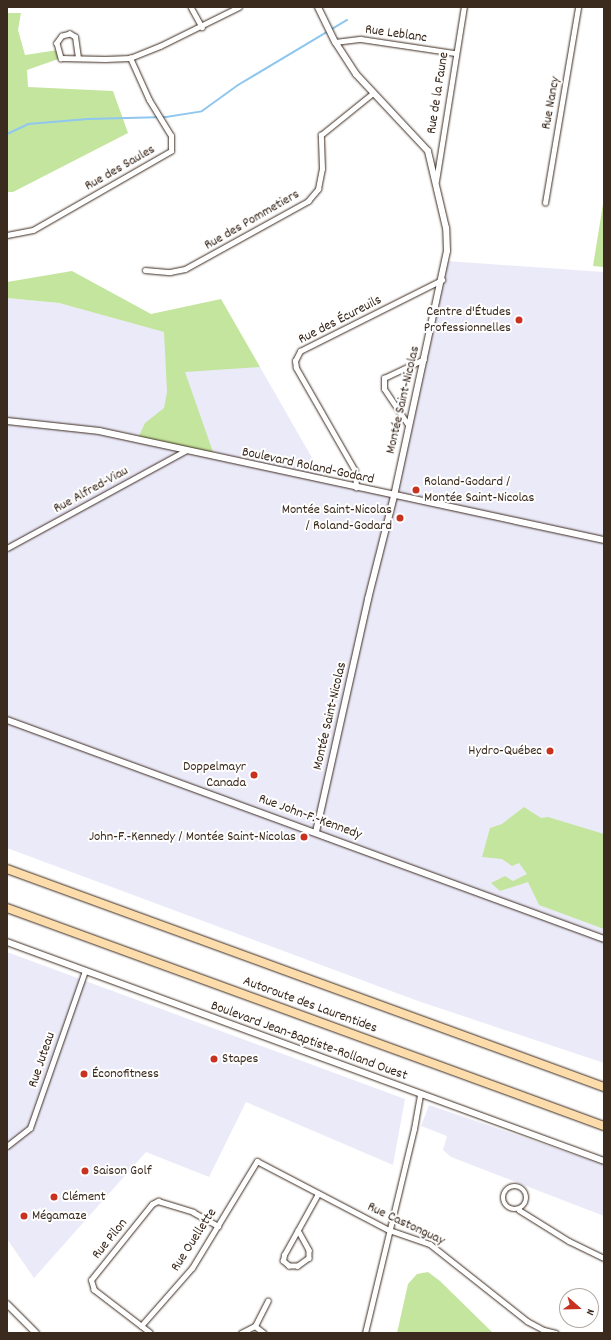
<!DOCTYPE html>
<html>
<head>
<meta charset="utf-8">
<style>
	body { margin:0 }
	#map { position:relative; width:611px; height:1340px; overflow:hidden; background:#fff; font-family:Dekko,sans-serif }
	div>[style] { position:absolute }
	.built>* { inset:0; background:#ebeaf9 }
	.green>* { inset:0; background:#c4e59d }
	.stream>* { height:2px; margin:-1px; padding:0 1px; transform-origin:1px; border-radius:1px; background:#8fc7ee }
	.roads { filter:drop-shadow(0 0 1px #3b2a1e) drop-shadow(0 0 1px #3b2a1e) }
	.street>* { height:4.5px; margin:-2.25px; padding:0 2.25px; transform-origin:2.25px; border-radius:2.25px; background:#fff }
	.street>.ring { margin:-2.25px; padding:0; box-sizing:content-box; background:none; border:4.5px solid #fff; border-radius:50% }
	.secondary>* { height:6px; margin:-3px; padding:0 3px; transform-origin:3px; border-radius:3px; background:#fff }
	.highway>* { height:8px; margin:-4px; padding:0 4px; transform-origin:4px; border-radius:4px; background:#fddcac }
	.dots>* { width:11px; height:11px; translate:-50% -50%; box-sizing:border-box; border:2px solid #fff; border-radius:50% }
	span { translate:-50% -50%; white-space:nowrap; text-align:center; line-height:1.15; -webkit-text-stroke:4px #fff; paint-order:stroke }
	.street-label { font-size:14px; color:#3b2a1e }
	.poi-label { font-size:14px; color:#3b2a1e }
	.right { translate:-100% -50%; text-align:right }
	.left { translate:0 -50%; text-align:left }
	.frame { position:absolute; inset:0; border:8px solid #3b2a1e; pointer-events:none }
	.north { position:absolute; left:559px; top:1288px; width:40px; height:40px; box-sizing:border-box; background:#fff; border:1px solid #b1aaa5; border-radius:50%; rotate:110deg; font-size:11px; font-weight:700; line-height:16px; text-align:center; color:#3b2a1e }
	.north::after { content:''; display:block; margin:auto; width:14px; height:18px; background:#c8321e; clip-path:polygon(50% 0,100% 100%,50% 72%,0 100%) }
</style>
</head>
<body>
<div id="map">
	<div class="built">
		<i style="clip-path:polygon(447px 261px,604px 272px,604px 1063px,418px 1001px,7px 848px,7px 298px,59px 303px,165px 332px,166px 369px,260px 367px,323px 477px,394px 496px)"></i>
		<i style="clip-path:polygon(7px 952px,405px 1099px,393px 1165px,246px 1102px,209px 1177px,146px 1152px,34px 1278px,7px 1239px)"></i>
		<i style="clip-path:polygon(429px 1105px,604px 1165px,604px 1216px,451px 1157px,443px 1150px,447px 1136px,421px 1126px)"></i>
	</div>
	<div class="green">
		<i style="clip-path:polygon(7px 13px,21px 13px,18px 30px,25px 55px,58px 50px,61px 58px,27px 70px,28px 87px,113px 91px,128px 133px,13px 192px,7px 192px)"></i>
		<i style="clip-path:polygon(604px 198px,604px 267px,593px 266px)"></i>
		<i style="clip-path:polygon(72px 271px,151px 314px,221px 299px,260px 367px,185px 372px,214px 455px,138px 438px,145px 423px,164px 408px,167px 392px,164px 332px,59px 303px,7px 298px,7px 282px)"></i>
		<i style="clip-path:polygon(524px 807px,541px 818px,548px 817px,604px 834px,604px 929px,539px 905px,528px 882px,500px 891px,491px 883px,505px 876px,513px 881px,527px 874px,519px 863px,512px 866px,502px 859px,482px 857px,490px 828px,502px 824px)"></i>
		<i style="clip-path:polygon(428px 1272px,440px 1281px,493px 1333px,397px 1333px,408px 1284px,417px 1274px)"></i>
	</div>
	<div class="stream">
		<i style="left:7px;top:134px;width:23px;rotate:-25deg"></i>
		<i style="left:28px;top:124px;width:60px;rotate:-4.8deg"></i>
		<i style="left:88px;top:119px;width:78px;rotate:-1.5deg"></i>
		<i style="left:166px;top:117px;width:36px;rotate:-9deg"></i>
		<i style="left:202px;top:111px;width:44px;rotate:-35.8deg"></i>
		<i style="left:238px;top:85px;width:127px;rotate:-30.8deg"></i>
	</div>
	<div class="roads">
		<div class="street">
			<i style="left:191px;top:7px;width:23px;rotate:61deg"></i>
			<i style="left:335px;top:42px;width:26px;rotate:-7deg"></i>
			<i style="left:361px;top:39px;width:95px;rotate:8.5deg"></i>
			<i style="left:78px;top:58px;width:21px;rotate:-98deg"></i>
			<i style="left:75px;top:37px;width:6px;rotate:-149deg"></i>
			<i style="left:70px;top:34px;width:8px;rotate:166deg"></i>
			<i style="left:62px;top:36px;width:9px;rotate:126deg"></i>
			<i style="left:57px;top:43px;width:16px;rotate:75deg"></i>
			<i style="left:61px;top:58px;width:44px;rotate:1.3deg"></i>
			<i style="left:105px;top:59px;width:25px;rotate:-2deg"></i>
			<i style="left:130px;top:58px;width:32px;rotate:-22deg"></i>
			<i style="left:160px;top:46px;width:88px;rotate:-26.3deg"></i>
			<i style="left:436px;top:181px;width:176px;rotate:-80.9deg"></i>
			<i style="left:545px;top:203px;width:199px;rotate:-80.4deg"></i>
			<i style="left:7px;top:235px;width:26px;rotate:-11deg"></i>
			<i style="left:33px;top:230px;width:159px;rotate:-29.8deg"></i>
			<i style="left:171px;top:151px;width:15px;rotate:-90deg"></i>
			<i style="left:171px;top:136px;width:42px;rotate:-121.4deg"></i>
			<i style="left:149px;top:100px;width:46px;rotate:-114.3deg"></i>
			<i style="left:145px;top:270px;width:25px;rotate:5deg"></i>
			<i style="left:170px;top:272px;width:15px;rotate:-11deg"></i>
			<i style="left:185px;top:269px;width:141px;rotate:-28.9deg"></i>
			<i style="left:308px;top:201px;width:16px;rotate:-50deg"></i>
			<i style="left:318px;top:189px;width:20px;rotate:-79deg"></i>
			<i style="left:322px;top:169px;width:34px;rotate:-92deg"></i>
			<i style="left:321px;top:135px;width:67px;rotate:-38.9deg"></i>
			<i style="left:408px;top:425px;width:43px;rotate:-123.7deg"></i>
			<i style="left:384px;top:389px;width:11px;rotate:-90deg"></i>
			<i style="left:384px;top:378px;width:44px;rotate:-25.4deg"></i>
			<i style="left:356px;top:488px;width:17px;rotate:-93deg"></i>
			<i style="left:355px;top:471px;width:119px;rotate:-119.8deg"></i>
			<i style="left:296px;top:368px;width:7px;rotate:-98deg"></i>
			<i style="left:295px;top:361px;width:11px;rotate:-63deg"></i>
			<i style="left:300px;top:351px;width:159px;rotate:-26.6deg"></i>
			<i style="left:7px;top:548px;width:203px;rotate:-28.6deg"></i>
			<i style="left:7px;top:1146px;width:29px;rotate:-38deg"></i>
			<i style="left:30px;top:1128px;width:166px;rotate:-70.7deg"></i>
			<i class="ring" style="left:503px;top:1186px;width:19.5px;height:19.5px"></i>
			<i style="left:519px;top:1210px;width:59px;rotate:31.8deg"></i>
			<i style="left:569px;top:1241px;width:39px;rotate:26deg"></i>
			<i style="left:298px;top:1230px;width:23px;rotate:61deg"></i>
			<i style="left:309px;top:1250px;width:8px;rotate:90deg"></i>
			<i style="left:309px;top:1258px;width:14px;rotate:144deg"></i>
			<i style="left:298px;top:1266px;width:9px;rotate:180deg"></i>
			<i style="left:289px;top:1266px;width:8px;rotate:-140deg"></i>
			<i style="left:283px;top:1261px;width:6px;rotate:-81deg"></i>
			<i style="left:284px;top:1255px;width:70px;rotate:-60.9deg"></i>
			<i style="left:141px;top:1326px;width:77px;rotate:-48.7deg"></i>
			<i style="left:192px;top:1268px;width:125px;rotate:-58.7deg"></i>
			<i style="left:257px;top:1161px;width:149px;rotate:27.6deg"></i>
			<i style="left:389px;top:1230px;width:43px;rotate:18.9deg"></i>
			<i style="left:430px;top:1244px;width:124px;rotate:38.4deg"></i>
			<i style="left:527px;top:1321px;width:19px;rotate:28deg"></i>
			<i style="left:544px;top:1330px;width:12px;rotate:14deg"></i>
			<i style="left:255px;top:1326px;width:11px;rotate:38deg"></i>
			<i style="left:150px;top:1333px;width:71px;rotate:-142.5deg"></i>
			<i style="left:94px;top:1290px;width:10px;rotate:-107deg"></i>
			<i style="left:91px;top:1280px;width:97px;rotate:-51.2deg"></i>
			<i style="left:152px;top:1204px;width:7px;rotate:-27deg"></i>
			<i style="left:158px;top:1201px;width:37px;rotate:17deg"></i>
			<i style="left:193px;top:1212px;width:29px;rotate:29deg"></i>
			<i style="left:241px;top:1333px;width:16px;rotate:-27deg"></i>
			<i style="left:255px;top:1326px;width:28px;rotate:-63deg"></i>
			<i style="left:365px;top:1333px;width:210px;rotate:-76.5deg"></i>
			<i style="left:414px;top:1129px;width:36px;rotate:-80deg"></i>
		</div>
		<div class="secondary">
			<i style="left:7px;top:421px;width:93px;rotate:6.2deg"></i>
			<i style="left:99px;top:431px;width:517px;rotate:12.18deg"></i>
			<i style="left:7px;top:720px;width:636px;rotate:20.14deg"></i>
			<i style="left:316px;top:832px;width:239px;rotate:-77.4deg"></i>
			<i style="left:368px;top:599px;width:106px;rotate:-75.8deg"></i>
			<i style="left:394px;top:496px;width:251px;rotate:-77.8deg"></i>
			<i style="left:447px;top:251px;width:23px;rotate:-92deg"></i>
			<i style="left:446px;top:228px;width:79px;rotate:-103.2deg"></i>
			<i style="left:428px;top:151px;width:105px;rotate:-133.1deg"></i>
			<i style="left:356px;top:74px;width:38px;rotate:-123deg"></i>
			<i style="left:335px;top:42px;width:39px;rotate:-116deg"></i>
			<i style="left:7px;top:942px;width:636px;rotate:20.14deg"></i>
			<i style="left:7px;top:1304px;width:41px;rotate:45deg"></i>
		</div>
		<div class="highway">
			<i style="left:7px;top:869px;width:636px;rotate:20.06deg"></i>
			<i style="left:7px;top:908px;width:636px;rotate:20.06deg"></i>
		</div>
	</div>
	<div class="dots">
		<i style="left:519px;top:320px;background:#c8321e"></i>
		<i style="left:416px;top:490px;background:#c8321e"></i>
		<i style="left:400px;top:518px;background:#c8321e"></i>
		<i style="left:550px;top:751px;background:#c8321e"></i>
		<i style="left:254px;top:775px;background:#c8321e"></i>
		<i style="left:304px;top:837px;background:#c8321e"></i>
		<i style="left:214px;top:1059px;background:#c8321e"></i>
		<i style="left:84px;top:1074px;background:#c8321e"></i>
		<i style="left:85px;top:1171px;background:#c8321e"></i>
		<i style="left:54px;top:1197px;background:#c8321e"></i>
		<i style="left:24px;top:1216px;background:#c8321e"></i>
	</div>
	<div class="street-label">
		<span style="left:396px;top:34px;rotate:8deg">Rue Leblanc</span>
		<span style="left:438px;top:93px;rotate:-81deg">Rue de la Faune</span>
		<span style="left:551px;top:103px;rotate:-80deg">Rue Nancy</span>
		<span style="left:120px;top:168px;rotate:-30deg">Rue des Saules</span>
		<span style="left:252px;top:220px;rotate:-30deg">Rue des Pommetiers</span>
		<span style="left:340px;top:320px;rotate:-27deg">Rue des Écureuils</span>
		<span style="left:403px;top:400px;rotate:-77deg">Montée Saint-Nicolas</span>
		<span style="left:308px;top:466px;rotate:12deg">Boulevard Roland-Godard</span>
		<span style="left:91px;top:490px;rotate:-29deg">Rue Alfred-Viau</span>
		<span style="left:330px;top:716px;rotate:-77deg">Montée Saint-Nicolas</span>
		<span style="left:310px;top:817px;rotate:20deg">Rue John-F.-Kennedy</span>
		<span style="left:310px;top:1005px;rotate:20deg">Autoroute des Laurentides</span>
		<span style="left:309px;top:1041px;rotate:20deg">Boulevard Jean-Baptiste-Rolland Ouest</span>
		<span style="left:42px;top:1060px;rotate:-71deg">Rue Juteau</span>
		<span style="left:406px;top:1224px;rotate:25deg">Rue Castonguay</span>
		<span style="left:110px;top:1239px;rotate:-51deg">Rue Pilon</span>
		<span style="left:194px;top:1240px;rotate:-57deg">Rue Ouellette</span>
	</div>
	<div class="poi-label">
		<span class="right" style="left:511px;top:320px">Centre d'Études<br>Professionnelles</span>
		<span class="left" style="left:424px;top:490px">Roland-Godard /<br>Montée Saint-Nicolas</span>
		<span class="right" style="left:392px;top:518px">Montée Saint-Nicolas<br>/ Roland-Godard</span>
		<span class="right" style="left:542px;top:751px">Hydro-Québec</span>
		<span class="right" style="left:246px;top:775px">Doppelmayr<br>Canada</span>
		<span class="right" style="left:296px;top:837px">John-F.-Kennedy / Montée Saint-Nicolas</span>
		<span class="left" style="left:222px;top:1059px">Stapes</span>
		<span class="left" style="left:92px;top:1074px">Éconofitness</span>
		<span class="left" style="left:93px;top:1171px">Saison Golf</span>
		<span class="left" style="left:62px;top:1197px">Clément</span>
		<span class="left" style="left:32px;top:1216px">Mégamaze</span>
	</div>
	<div class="frame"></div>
	<div class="north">N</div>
</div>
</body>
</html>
